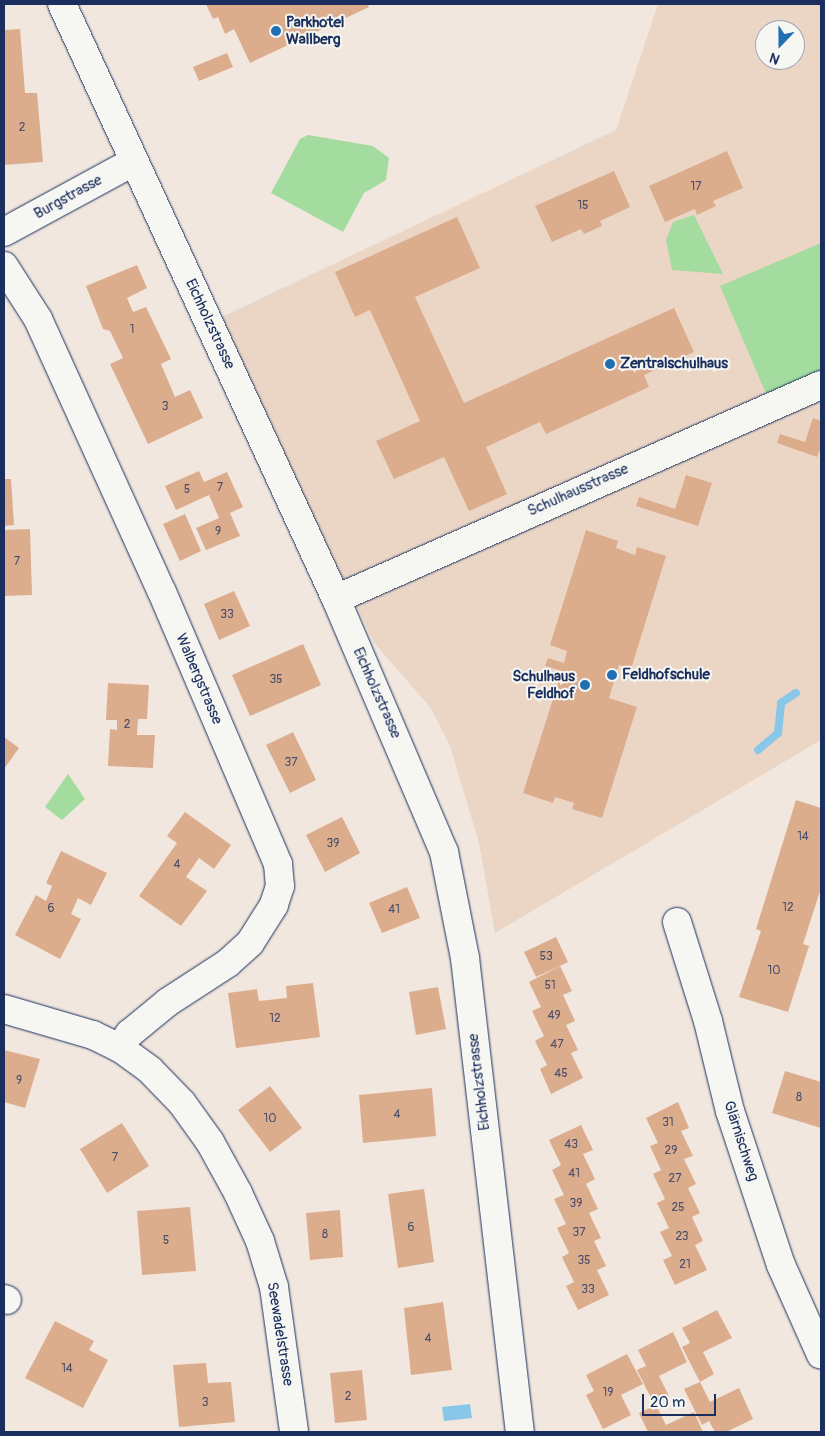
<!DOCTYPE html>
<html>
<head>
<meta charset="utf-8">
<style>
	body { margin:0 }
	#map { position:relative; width:825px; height:1436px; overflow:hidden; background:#f1e7de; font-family:Pangolin,sans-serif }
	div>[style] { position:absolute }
	.built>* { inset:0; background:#ebd6c6 }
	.green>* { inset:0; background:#a4db9f }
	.water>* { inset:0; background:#89c7e9 }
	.stream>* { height:8px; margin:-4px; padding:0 4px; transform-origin:4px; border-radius:4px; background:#89c7e9 }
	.building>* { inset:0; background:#dcad8d }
	.roads { filter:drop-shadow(0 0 1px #1b2f5e) drop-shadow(0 0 1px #1b2f5e) }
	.minor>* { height:28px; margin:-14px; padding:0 14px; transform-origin:14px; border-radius:14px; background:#f6f6f2 }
	.tertiary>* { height:28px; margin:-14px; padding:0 14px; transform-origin:14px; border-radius:14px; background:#f6f6f2 }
	.dots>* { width:14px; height:14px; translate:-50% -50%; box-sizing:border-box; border:2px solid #f6f6f2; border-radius:50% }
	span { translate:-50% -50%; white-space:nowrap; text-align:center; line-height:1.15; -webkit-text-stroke:4px #f6f6f2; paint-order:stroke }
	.number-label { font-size:12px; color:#4b4e6a }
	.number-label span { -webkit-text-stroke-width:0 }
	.poi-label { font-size:15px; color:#1b2f5e; font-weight:700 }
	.left { translate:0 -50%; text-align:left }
	.right { translate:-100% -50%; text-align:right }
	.street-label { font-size:15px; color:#1b2f5e }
	.frame { position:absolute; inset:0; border:5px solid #1b2f5e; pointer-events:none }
	.north { position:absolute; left:755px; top:20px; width:50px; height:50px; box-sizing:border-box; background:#f6f6f2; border:1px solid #9ea6b7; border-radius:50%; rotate:202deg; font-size:14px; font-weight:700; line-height:20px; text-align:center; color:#1b2f5e }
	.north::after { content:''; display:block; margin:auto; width:18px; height:22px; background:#1f6fb2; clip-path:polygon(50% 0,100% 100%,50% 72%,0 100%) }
	.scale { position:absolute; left:642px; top:1394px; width:74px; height:22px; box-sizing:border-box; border:2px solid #1b2f5e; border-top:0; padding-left:6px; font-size:15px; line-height:18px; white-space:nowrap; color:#1b2f5e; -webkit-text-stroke:4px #f6f6f2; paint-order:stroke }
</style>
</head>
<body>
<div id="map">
	<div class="built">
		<i style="clip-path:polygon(evenodd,658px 4px,821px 4px,821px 740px,495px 933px,479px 843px,450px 746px,430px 707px,375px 644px,350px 593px,336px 599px,209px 323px,616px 130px,658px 4px,765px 30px,795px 30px,795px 60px,765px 60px,765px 30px)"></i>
	</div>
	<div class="green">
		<i style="clip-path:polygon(308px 135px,373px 146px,389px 158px,386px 180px,364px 193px,343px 232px,271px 193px,300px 139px)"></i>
		<i style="clip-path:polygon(694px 215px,723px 274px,672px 270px,666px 240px,673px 222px)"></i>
		<i style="clip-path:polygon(821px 243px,821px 373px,767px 396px,720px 286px)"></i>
		<i style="clip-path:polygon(68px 774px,85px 799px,62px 820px,45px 807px)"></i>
	</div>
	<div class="water">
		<i style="clip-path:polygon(470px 1404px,472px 1418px,444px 1421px,442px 1407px)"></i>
	</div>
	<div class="stream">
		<i style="left:758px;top:750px;width:26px;rotate:-40deg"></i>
		<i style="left:778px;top:733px;width:30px;rotate:-84deg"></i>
		<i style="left:781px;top:703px;width:18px;rotate:-34deg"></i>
	</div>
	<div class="building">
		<i style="clip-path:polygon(206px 4px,368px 4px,369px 7px,250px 63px,234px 29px,225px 34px,218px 17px,213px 19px)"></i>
		<i style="clip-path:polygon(20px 29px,25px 93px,37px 93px,43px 162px,4px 165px,4px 30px)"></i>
		<i style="clip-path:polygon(227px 53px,233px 67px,199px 81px,193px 67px)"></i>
		<i style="clip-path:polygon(727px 151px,743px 188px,713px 201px,716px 206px,697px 215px,695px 209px,665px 222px,649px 186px)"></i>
		<i style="clip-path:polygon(614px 171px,630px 207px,600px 221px,602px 226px,584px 234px,581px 229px,552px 242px,535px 206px)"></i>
		<i style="clip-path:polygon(457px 217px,480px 268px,415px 297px,464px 403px,674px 308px,694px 352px,644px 375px,649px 387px,546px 434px,540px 422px,486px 447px,507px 494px,469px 511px,444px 457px,394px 479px,376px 441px,420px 421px,370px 310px,355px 317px,335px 272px)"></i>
		<i style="clip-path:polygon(137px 265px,147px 288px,127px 298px,133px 312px,146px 307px,171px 359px,161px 364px,175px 397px,190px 390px,203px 418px,148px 444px,110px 364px,123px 358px,110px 331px,103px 329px,86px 286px)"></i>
		<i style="clip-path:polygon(813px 418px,821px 421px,821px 447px,817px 457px,777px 443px,780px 434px,805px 442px)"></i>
		<i style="clip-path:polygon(199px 471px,204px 482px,227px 472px,243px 507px,230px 513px,240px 536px,206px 550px,196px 528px,219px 518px,209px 495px,176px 510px,165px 486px)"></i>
		<i style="clip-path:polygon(686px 475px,712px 483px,698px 526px,636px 506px,639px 497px,675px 509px)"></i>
		<i style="clip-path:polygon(4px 479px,11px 479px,14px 525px,4px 526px)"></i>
		<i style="clip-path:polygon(185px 514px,201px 551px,180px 561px,163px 524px)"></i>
		<i style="clip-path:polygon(30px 529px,32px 595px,4px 596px,4px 530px)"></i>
		<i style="clip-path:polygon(586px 530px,618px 541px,616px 548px,635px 555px,637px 547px,666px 556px,631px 669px,619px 665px,609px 698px,637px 707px,602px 818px,572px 809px,574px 803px,555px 797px,553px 803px,523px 793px,562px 671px,545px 666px,548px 658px,564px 663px,567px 651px,550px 645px)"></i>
		<i style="clip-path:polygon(234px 591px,250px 626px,219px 640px,204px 604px)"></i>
		<i style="clip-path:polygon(303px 644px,321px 685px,250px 716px,232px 675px)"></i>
		<i style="clip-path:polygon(108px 683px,149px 685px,147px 719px,138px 719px,137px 735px,155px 735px,153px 768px,108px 766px,110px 729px,117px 730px,117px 720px,106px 720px)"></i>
		<i style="clip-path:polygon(293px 732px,316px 780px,290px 793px,266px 745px)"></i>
		<i style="clip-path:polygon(4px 737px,19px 748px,4px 769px)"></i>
		<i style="clip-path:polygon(796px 800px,821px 808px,821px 888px,803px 944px,809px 946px,788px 1012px,739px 997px,761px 931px,756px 929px)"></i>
		<i style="clip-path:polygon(185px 812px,231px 845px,214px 869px,199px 858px,186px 877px,207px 891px,181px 926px,139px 896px,177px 843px,167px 836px)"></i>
		<i style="clip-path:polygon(342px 817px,360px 853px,325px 872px,306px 835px)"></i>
		<i style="clip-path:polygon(61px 851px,107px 873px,91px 905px,78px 898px,71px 914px,81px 919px,60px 959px,15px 935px,36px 895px,46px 901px,52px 886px,46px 883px)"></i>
		<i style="clip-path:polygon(407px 887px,420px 918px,382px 933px,369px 903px)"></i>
		<i style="clip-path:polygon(556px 937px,568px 962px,536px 977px,524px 952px)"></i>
		<i style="clip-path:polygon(560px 966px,572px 991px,563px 995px,575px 1021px,566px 1025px,578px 1050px,571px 1053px,583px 1078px,551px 1094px,540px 1069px,547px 1065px,535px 1041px,544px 1036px,532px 1011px,541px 1007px,529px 982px)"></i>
		<i style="clip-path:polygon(313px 983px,320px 1037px,236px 1048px,228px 993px,257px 989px,259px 1001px,287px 998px,286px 986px)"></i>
		<i style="clip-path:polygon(438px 987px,446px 1029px,416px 1035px,409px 992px)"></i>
		<i style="clip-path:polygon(4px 1050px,40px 1059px,25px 1108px,4px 1102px)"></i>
		<i style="clip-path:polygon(785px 1071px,821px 1082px,821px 1128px,772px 1113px)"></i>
		<i style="clip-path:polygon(270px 1086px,302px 1128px,270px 1152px,238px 1110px)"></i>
		<i style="clip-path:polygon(432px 1088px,436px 1136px,363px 1143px,359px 1095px)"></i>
		<i style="clip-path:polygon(678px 1102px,689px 1128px,681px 1131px,693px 1156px,684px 1159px,696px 1184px,688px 1188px,700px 1213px,692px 1217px,703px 1241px,695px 1245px,707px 1270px,675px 1285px,663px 1260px,672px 1256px,660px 1232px,669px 1228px,657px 1203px,665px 1199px,653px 1174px,661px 1170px,650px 1146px,658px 1143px,646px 1118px)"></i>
		<i style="clip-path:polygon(122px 1123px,149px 1166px,107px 1193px,80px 1149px)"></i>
		<i style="clip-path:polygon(581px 1125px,593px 1150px,583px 1154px,595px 1179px,586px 1184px,598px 1209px,589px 1213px,601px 1238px,594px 1241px,606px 1266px,597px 1270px,609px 1295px,578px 1310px,566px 1286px,574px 1282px,562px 1257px,569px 1253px,557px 1228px,566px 1224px,554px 1199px,564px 1195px,552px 1170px,561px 1165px,549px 1140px)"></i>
		<i style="clip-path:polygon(424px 1189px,434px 1262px,398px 1268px,388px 1194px)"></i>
		<i style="clip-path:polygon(190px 1207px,196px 1271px,142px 1275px,137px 1211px)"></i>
		<i style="clip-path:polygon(340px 1210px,343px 1257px,310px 1260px,306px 1213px)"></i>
		<i style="clip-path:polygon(443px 1302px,452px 1370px,411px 1375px,404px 1308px)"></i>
		<i style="clip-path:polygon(717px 1310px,732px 1338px,703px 1352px,714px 1374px,700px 1382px,682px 1347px,690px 1343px,682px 1328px)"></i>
		<i style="clip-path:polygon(55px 1321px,94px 1341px,89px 1350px,108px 1360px,83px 1408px,25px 1378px)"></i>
		<i style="clip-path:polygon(673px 1332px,687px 1362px,659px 1376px,669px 1396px,654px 1404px,637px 1370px,646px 1366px,638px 1350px)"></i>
		<i style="clip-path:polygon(627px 1354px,643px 1384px,621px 1395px,631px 1415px,603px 1429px,586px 1395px,594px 1391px,586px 1375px)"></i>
		<i style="clip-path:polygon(206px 1363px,208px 1383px,231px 1382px,235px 1422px,179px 1427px,173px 1365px)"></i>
		<i style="clip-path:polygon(362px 1370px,367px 1420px,335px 1423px,330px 1373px)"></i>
		<i style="clip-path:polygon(700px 1382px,710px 1402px,739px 1388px,753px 1419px,726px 1432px,715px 1432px,709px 1421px,702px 1425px,684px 1389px)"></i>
		<i style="clip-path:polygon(656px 1405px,666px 1425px,694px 1412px,703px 1432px,648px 1432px,639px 1413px)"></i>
	</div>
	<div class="roads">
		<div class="minor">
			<i style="left:4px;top:232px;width:147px;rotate:-28.5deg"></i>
			<i style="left:4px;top:266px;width:63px;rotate:57.3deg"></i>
			<i style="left:38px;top:319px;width:300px;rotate:65.6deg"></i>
			<i style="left:162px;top:592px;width:296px;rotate:66.9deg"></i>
			<i style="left:278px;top:864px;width:22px;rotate:85deg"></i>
			<i style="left:280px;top:886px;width:20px;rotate:108deg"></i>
			<i style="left:274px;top:905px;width:45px;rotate:122.3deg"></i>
			<i style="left:250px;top:943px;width:30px;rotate:138deg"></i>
			<i style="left:228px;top:963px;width:72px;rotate:147deg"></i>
			<i style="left:168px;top:1002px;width:50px;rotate:140.6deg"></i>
			<i style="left:129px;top:1034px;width:17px;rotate:123deg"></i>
			<i style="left:336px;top:599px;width:530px;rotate:-23.81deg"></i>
			<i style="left:677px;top:922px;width:104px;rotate:72.6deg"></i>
			<i style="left:708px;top:1021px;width:93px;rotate:76.3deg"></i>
			<i style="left:730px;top:1111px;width:162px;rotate:71.7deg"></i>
			<i style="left:781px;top:1265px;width:98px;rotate:66deg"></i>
			<i style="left:4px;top:1009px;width:93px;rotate:16.3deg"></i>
			<i style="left:93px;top:1035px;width:30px;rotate:26deg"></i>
			<i style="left:120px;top:1048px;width:37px;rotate:36deg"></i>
			<i style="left:150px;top:1070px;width:46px;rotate:45.9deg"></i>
			<i style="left:182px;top:1103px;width:48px;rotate:54.3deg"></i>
			<i style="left:210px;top:1142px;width:58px;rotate:61.2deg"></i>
			<i style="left:238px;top:1193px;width:53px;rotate:65.4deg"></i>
			<i style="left:260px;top:1241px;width:48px;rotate:73.1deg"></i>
			<i style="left:274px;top:1287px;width:146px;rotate:82.1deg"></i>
			<i style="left:4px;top:1299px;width:3px;rotate:18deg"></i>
		</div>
		<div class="tertiary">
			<i style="left:62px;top:4px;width:655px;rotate:65.27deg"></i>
			<i style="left:336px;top:599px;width:275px;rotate:66.9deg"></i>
			<i style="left:444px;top:852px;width:108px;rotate:78.8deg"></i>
			<i style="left:465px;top:958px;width:477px;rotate:83.4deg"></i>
		</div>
	</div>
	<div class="dots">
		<i style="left:276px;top:31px;background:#1f6fb2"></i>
		<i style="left:610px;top:364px;background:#1f6fb2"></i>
		<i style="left:612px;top:675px;background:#1f6fb2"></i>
		<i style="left:585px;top:685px;background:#1f6fb2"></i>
	</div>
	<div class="number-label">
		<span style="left:22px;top:128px">2</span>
		<span style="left:696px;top:187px">17</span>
		<span style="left:583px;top:206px">15</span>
		<span style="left:132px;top:330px">1</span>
		<span style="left:165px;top:407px">3</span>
		<span style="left:220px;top:488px">7</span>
		<span style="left:187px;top:490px">5</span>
		<span style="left:218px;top:532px">9</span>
		<span style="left:17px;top:562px">7</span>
		<span style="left:227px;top:615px">33</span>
		<span style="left:276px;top:680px">35</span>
		<span style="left:127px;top:725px">2</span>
		<span style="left:291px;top:763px">37</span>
		<span style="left:803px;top:837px">14</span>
		<span style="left:333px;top:844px">39</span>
		<span style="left:177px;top:865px">4</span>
		<span style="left:788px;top:908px">12</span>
		<span style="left:51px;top:909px">6</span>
		<span style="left:394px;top:910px">41</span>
		<span style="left:546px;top:957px">53</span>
		<span style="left:774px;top:971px">10</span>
		<span style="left:550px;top:986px">51</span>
		<span style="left:554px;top:1016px">49</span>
		<span style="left:275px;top:1019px">12</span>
		<span style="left:557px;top:1045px">47</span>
		<span style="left:561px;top:1074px">45</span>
		<span style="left:19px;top:1081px">9</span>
		<span style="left:799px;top:1098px">8</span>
		<span style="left:397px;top:1115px">4</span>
		<span style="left:270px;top:1119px">10</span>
		<span style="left:668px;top:1123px">31</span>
		<span style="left:571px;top:1145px">43</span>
		<span style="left:671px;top:1151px">29</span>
		<span style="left:115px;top:1158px">7</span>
		<span style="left:574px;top:1174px">41</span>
		<span style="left:675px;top:1179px">27</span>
		<span style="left:576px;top:1204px">39</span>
		<span style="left:678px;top:1208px">25</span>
		<span style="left:411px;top:1228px">6</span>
		<span style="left:579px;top:1233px">37</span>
		<span style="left:325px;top:1235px">8</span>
		<span style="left:682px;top:1237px">23</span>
		<span style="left:166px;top:1241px">5</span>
		<span style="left:584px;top:1261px">35</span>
		<span style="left:685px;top:1265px">21</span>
		<span style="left:588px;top:1290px">33</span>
		<span style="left:428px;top:1339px">4</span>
		<span style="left:67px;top:1369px">14</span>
		<span style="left:608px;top:1393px">19</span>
		<span style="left:348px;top:1397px">2</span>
		<span style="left:205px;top:1403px">3</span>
	</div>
	<div class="poi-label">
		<span class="left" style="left:286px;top:31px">Parkhotel<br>Wallberg</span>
		<span class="left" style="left:620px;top:364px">Zentralschulhaus</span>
		<span class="left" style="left:622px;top:675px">Feldhofschule</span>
		<span class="right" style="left:575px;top:685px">Schulhaus<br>Feldhof</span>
	</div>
	<div class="street-label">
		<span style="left:68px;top:197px;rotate:-29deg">Burgstrasse</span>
		<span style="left:210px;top:324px;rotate:65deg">Eichholzstrasse</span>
		<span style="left:578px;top:490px;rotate:-24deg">Schulhausstrasse</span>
		<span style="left:199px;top:679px;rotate:67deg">Walbergstrasse</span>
		<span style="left:377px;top:693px;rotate:66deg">Eichholzstrasse</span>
		<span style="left:479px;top:1082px;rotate:-97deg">Eichholzstrasse</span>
		<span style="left:741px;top:1141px;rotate:72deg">Glärnischweg</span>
		<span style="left:280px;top:1334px;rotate:81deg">Seewadelstrasse</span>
	</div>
	<div class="frame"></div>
	<div class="north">N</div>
	<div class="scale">20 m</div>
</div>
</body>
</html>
